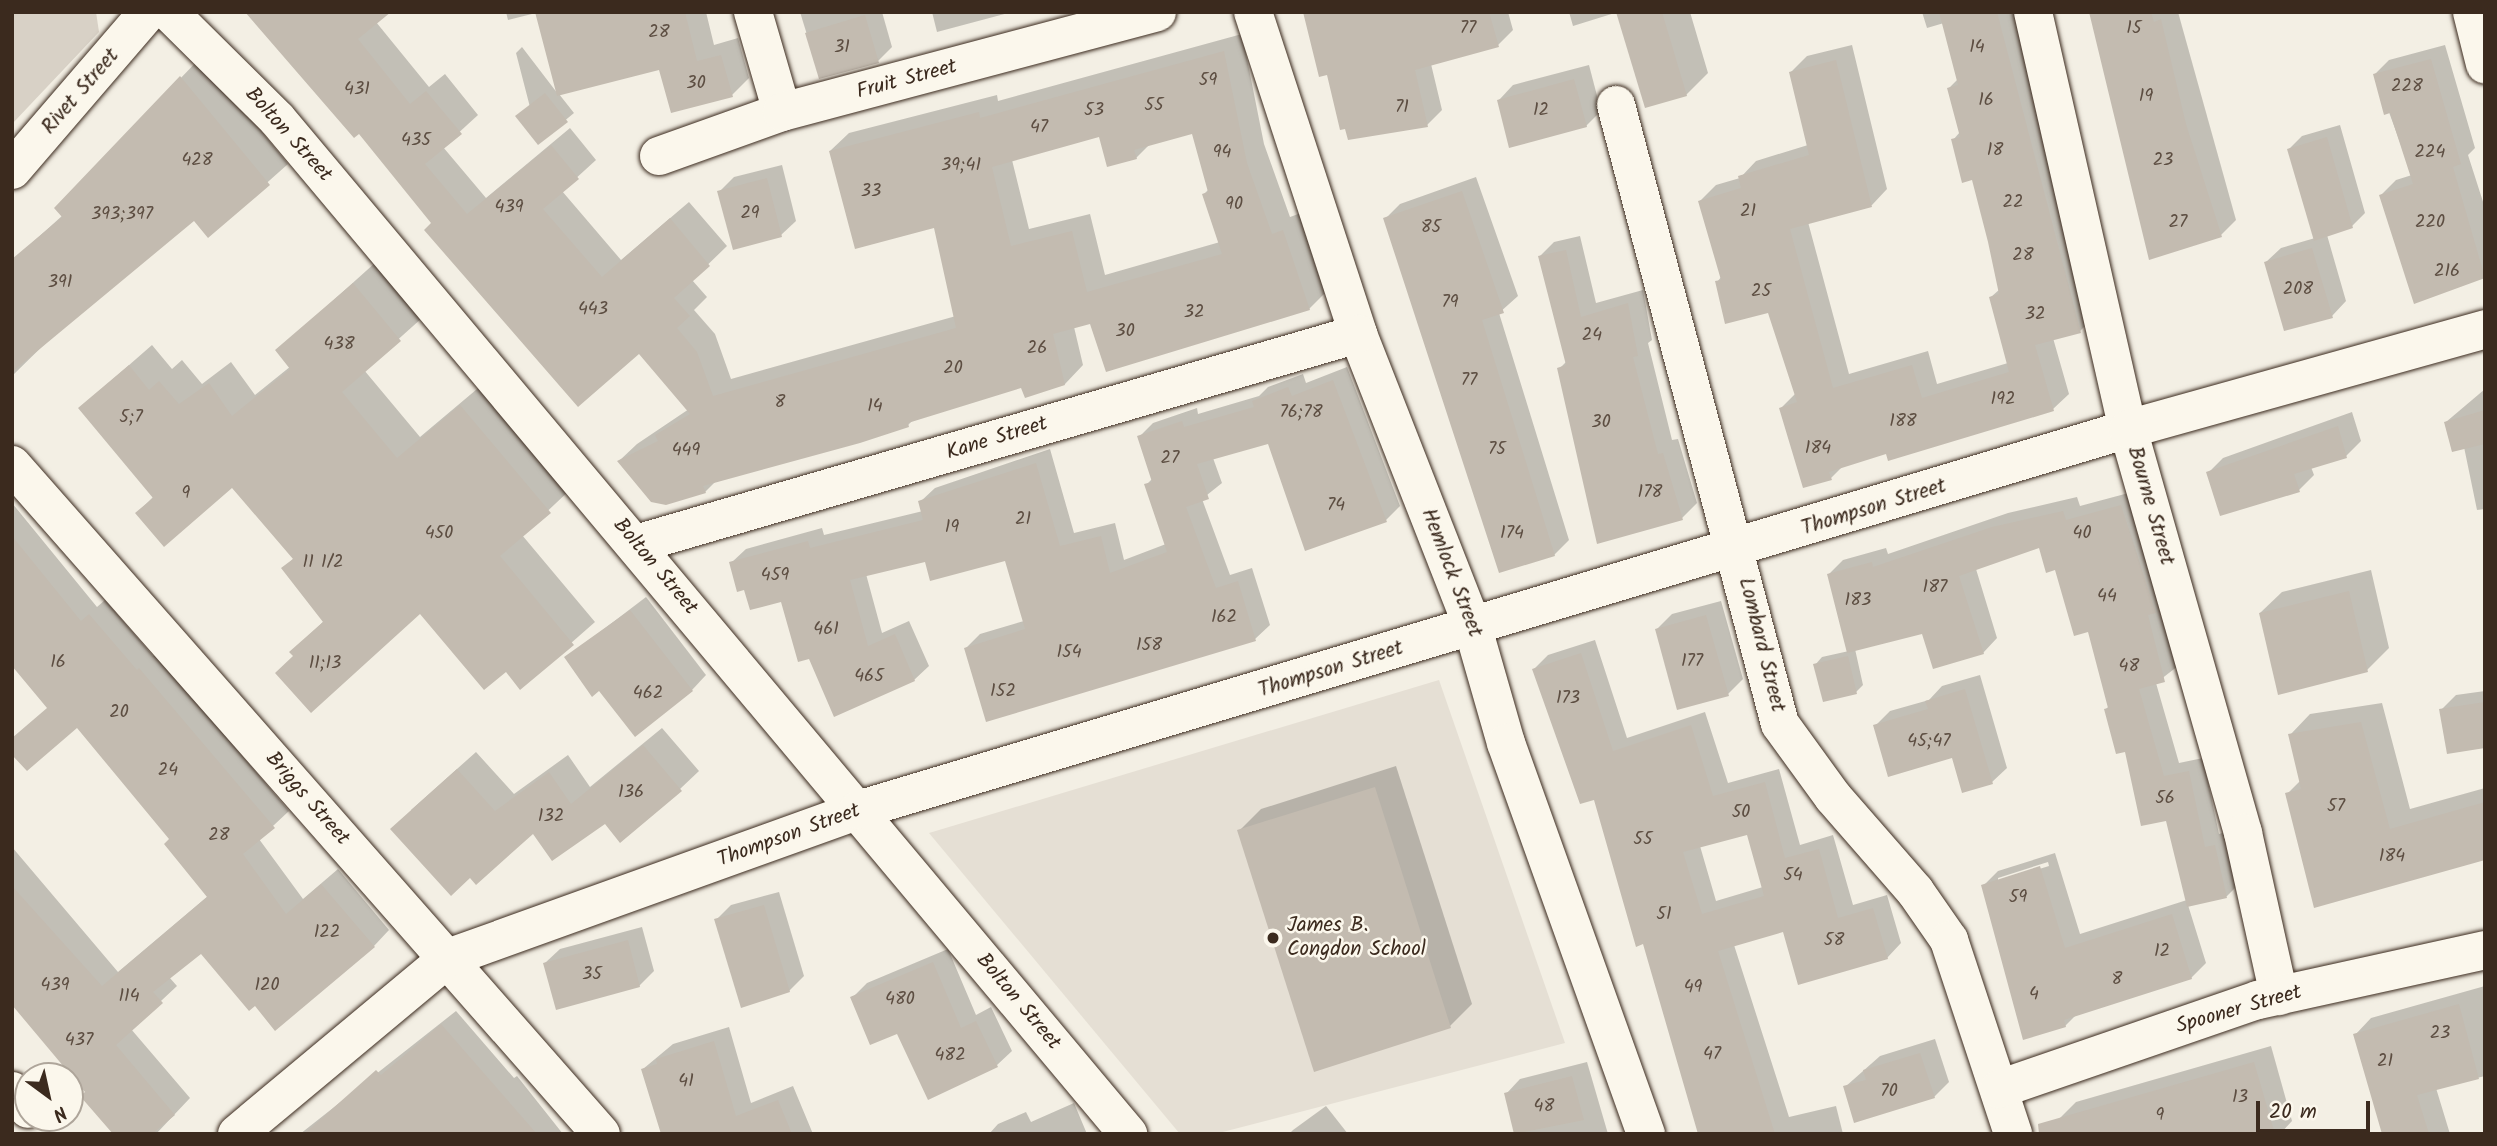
<!DOCTYPE html>
<html>
<head>
<meta charset="utf-8">
<style>
	body { margin:0 }
	#map { position:relative; width:2497px; height:1146px; overflow:hidden; background:#f3efe4; font-family:Kalam,sans-serif }
	div>[style] { position:absolute }
	.built>* { inset:0; background:#e5dfd4 }
	.green>* { inset:0; background:#d8d1c6 }
	.shadow>* { inset:0; background:#0003 }
	.building>* { inset:0; background:#c3bbb0 }
	.roads { filter:drop-shadow(0 0 2px #3b2a1e) drop-shadow(0 0 2px #3b2a1e) }
	.minor>* { height:38px; margin:-19px; padding:0 19px; transform-origin:19px; border-radius:19px; background:#fbf7ec }
	.major>* { height:38px; margin:-19px; padding:0 19px; transform-origin:19px; border-radius:19px; background:#fbf7ec }
	.dots>* { width:19px; height:19px; translate:-50% -50%; box-sizing:border-box; border:4px solid #fbf7ec; border-radius:50% }
	span { translate:-50% -50%; white-space:nowrap; text-align:center; line-height:1.15; -webkit-text-stroke:5px #fbf7ec; paint-order:stroke }
	.number-label { font-size:18px; color:#5d4e42 }
	.number-label span { -webkit-text-stroke-width:0 }
	.street-label { font-size:21px; color:#3b2a1e }
	.poi-label { font-size:21px; color:#3b2a1e }
	.left { translate:0 -50%; text-align:left }
	.frame { position:absolute; inset:0; border:14px solid #3b2a1e; pointer-events:none }
	.north { position:absolute; left:14px; top:1062px; width:70px; height:70px; box-sizing:border-box; background:#fbf7ec; border:2px solid #aea59a; border-radius:50%; rotate:147deg; font-size:19px; font-weight:700; line-height:28px; text-align:center; color:#3b2a1e }
	.north::after { content:''; display:block; margin:auto; width:24px; height:32px; background:#3b2a1e; clip-path:polygon(50% 0,100% 100%,50% 72%,0 100%) }
	.scale { position:absolute; left:2256px; top:1101px; width:114px; height:32px; box-sizing:border-box; border:4px solid #3b2a1e; border-top:0; padding-left:9px; font-size:21px; line-height:24px; white-space:nowrap; color:#3b2a1e; -webkit-text-stroke:5px #fbf7ec; paint-order:stroke }
</style>
</head>
<body>
<div id="map">
	<div class="built">
		<i style="clip-path:polygon(1439px 680px,1565px 1043px,1215px 1134px,1180px 1134px,929px 833px)"></i>
	</div>
	<div class="green">
		<i style="clip-path:polygon(12px 12px,96px 12px,99px 32px,12px 124px)"></i>
	</div>
	<div class="shadow">
		<i style="clip-path:polygon(evenodd,247px 12px,376px 22px,429px 87px,445px 74px,478px 115px,443px 147px,486px 198px,570px 128px,596px 160px,562px 191px,621px 260px,689px 202px,727px 246px,692px 280px,707px 297px,694px 310px,715px 334px,731px 379px,956px 316px,936px 226px,830px 151px,849px 133px,997px 95px,998px 101px,1242px 34px,1264px 144px,1290px 217px,1301px 213px,1327px 291px,1309px 309px,1091px 322px,1074px 327px,1083px 365px,1065px 384px,1022px 386px,914px 419px,908px 425px,716px 481px,705px 492px,619px 461px,637px 444px,689px 409px,639px 352px,433px 222px,359px 132px,247px 12px,1193px 132px,1209px 189px,1204px 194px,1220px 242px,1105px 275px,1090px 214px,1029px 229px,1012px 160px,1100px 135px,1136px 158px,1149px 145px,1193px 132px)"></i>
		<i style="clip-path:polygon(506px 12px,540px 12px,508px 20px)"></i>
		<i style="clip-path:polygon(627px 12px,706px 12px,714px 45px,738px 38px,749px 78px,732px 95px,660px 68px,559px 94px,574px 113px,539px 142px,516px 53px,522px 47px,558px 94px)"></i>
		<i style="clip-path:polygon(800px 12px,882px 12px,892px 47px,878px 61px,820px 77px)"></i>
		<i style="clip-path:polygon(932px 12px,1012px 12px,937px 32px)"></i>
		<i style="clip-path:polygon(1309px 12px,1508px 12px,1513px 30px,1498px 45px,1431px 64px,1442px 110px,1427px 125px,1329px 73px)"></i>
		<i style="clip-path:polygon(1569px 12px,1690px 12px,1708px 73px,1686px 95px,1618px 12px,1573px 26px)"></i>
		<i style="clip-path:polygon(1922px 12px,2018px 12px,2095px 316px,2080px 331px,2053px 338px,2069px 394px,2053px 409px,1887px 452px,1843px 466px,1831px 478px,1781px 408px,1796px 393px,1769px 311px,1717px 282px,1722px 276px,1700px 201px,1716px 185px,1740px 178px,1756px 161px,1808px 145px,1791px 72px,1807px 56px,1852px 45px,1887px 189px,1872px 205px,1808px 222px,1849px 374px,1928px 351px,1937px 384px,2008px 363px,1991px 297px,2000px 289px,1974px 178px,1953px 140px,1960px 132px,1949px 88px,1958px 79px,1944px 23px,1927px 28px)"></i>
		<i style="clip-path:polygon(2097px 12px,2178px 12px,2236px 220px,2221px 235px)"></i>
		<i style="clip-path:polygon(2445px 45px,2475px 148px,2468px 155px,2485px 208px,2485px 277px,2415px 302px,2381px 195px,2396px 180px,2412px 175px,2375px 74px,2389px 60px)"></i>
		<i style="clip-path:polygon(201px 57px,288px 164px,208px 235px,194px 218px,61px 328px,12px 376px,12px 261px,63px 215px,56px 208px)"></i>
		<i style="clip-path:polygon(1589px 65px,1601px 111px,1586px 126px,1499px 100px,1513px 85px)"></i>
		<i style="clip-path:polygon(2340px 125px,2365px 213px,2352px 226px,2327px 235px,2346px 301px,2332px 316px,2266px 262px,2281px 248px,2315px 238px,2289px 149px,2302px 136px)"></i>
		<i style="clip-path:polygon(782px 165px,796px 221px,781px 235px,719px 192px,734px 177px)"></i>
		<i style="clip-path:polygon(1476px 177px,1518px 296px,1499px 313px,1569px 540px,1554px 555px,1385px 219px,1400px 204px)"></i>
		<i style="clip-path:polygon(1580px 236px,1596px 303px,1643px 290px,1652px 340px,1648px 343px,1672px 440px,1678px 439px,1697px 503px,1682px 518px,1559px 369px,1567px 361px,1539px 257px,1554px 242px)"></i>
		<i style="clip-path:polygon(376px 262px,422px 318px,364px 370px,420px 437px,483px 384px,571px 489px,522px 535px,595px 622px,521px 687px,506px 669px,420px 611px,295px 656px,291px 652px,324px 621px,284px 568px,294px 558px,232px 486px,137px 513px,154px 496px,80px 408px,152px 345px,172px 369px,182px 360px,202px 384px,231px 362px,255px 395px,291px 366px,277px 351px)"></i>
		<i style="clip-path:polygon(1347px 367px,1400px 506px,1386px 520px,1269px 442px,1213px 458px,1222px 483px,1202px 499px,1230px 575px,1252px 568px,1270px 625px,1255px 639px,987px 720px,966px 648px,980px 634px,1024px 621px,1006px 559px,926px 560px,866px 574px,882px 633px,909px 621px,929px 666px,914px 680px,782px 600px,746px 587px,731px 563px,746px 549px,822px 528px,824px 535px,923px 511px,920px 502px,935px 488px,1050px 449px,1074px 533px,1115px 523px,1124px 560px,1166px 544px,1146px 485px,1153px 478px,1139px 437px,1153px 423px,1197px 408px,1198px 414px,1259px 396px,1268px 387px,1303px 374px,1306px 383px)"></i>
		<i style="clip-path:polygon(2485px 389px,2485px 509px,2477px 510px,2464px 447px,2446px 422px)"></i>
		<i style="clip-path:polygon(2352px 412px,2361px 441px,2346px 456px,2311px 467px,2314px 475px,2299px 490px,2208px 473px,2223px 458px)"></i>
		<i style="clip-path:polygon(evenodd,2136px 491px,2178px 666px,2156px 683px,2179px 763px,2203px 758px,2219px 834px,2229px 831px,2241px 882px,2227px 896px,2188px 905px,2206px 963px,2191px 978px,2076px 1015px,2065px 1026px,1983px 886px,1998px 871px,2055px 853px,2080px 934px,2187px 900px,2167px 819px,2106px 709px,2109px 706px,2089px 630px,2057px 568px,2040px 546px,1976px 569px,1997px 638px,1983px 653px,1923px 631px,1855px 649px,1863px 685px,1856px 692px,1815px 665px,1822px 657px,1849px 651px,1829px 574px,1843px 560px,1886px 548px,1888px 554px,2008px 513px,2077px 497px,2080px 506px,2136px 491px,2048px 862px,2049px 866px,1998px 882px,1998px 878px,2048px 862px)"></i>
		<i style="clip-path:polygon(12px 503px,97px 607px,105px 600px,153px 656px,156px 654px,289px 811px,259px 839px,303px 899px,338px 869px,389px 930px,374px 946px,255px 1004px,201px 952px,169px 977px,177px 986px,131px 1029px,190px 1098px,156px 1134px,126px 1134px,12px 1003px,12px 847px,118px 972px,208px 896px,171px 839px,77px 726px,49px 707px,12px 663px)"></i>
		<i style="clip-path:polygon(2371px 570px,2389px 648px,2367px 670px,2260px 613px,2282px 592px)"></i>
		<i style="clip-path:polygon(646px 597px,706px 675px,692px 690px,600px 689px,566px 658px)"></i>
		<i style="clip-path:polygon(1721px 601px,1743px 679px,1728px 694px,1657px 629px,1672px 614px)"></i>
		<i style="clip-path:polygon(evenodd,1595px 640px,1627px 738px,1705px 712px,1728px 783px,1779px 769px,1800px 845px,1833px 835px,1853px 905px,1887px 895px,1901px 943px,1887px 958px,1784px 930px,1734px 945px,1789px 1117px,1836px 1106px,1843px 1134px,1701px 1134px,1645px 942px,1596px 798px,1534px 669px,1548px 655px,1595px 640px,1748px 833px,1763px 887px,1716px 901px,1700px 846px,1748px 833px)"></i>
		<i style="clip-path:polygon(1980px 675px,2007px 768px,1992px 782px,1953px 756px,1875px 726px,1890px 711px,1929px 700px,1942px 686px)"></i>
		<i style="clip-path:polygon(2485px 691px,2485px 746px,2441px 710px,2456px 695px)"></i>
		<i style="clip-path:polygon(2382px 703px,2410px 809px,2485px 788px,2485px 858px,2315px 905px,2287px 794px,2301px 780px,2290px 735px,2310px 714px)"></i>
		<i style="clip-path:polygon(662px 728px,699px 771px,680px 789px,605px 822px,534px 831px,411px 810px,476px 752px,514px 794px,568px 755px,590px 787px)"></i>
		<i style="clip-path:polygon(1396px 766px,1472px 1004px,1450px 1026px,1239px 831px,1261px 809px)"></i>
		<i style="clip-path:polygon(779px 892px,804px 976px,789px 991px,716px 920px,731px 905px)"></i>
		<i style="clip-path:polygon(642px 927px,654px 971px,639px 986px,545px 963px,560px 949px)"></i>
		<i style="clip-path:polygon(948px 949px,976px 1015px,991px 1007px,1012px 1051px,997px 1065px,898px 1032px,852px 998px,867px 983px)"></i>
		<i style="clip-path:polygon(2485px 986px,2485px 1076px,2436px 1088px,2450px 1134px,2384px 1134px,2355px 1035px,2371px 1018px)"></i>
		<i style="clip-path:polygon(456px 1011px,514px 1078px,517px 1076px,563px 1134px,300px 1134px)"></i>
		<i style="clip-path:polygon(729px 1027px,751px 1103px,793px 1086px,813px 1134px,684px 1134px,643px 1069px,673px 1044px)"></i>
		<i style="clip-path:polygon(1935px 1039px,1949px 1082px,1934px 1097px,1845px 1087px,1880px 1056px)"></i>
		<i style="clip-path:polygon(2271px 1046px,2292px 1121px,2280px 1134px,2063px 1134px,2059px 1119px,2076px 1102px)"></i>
		<i style="clip-path:polygon(1587px 1062px,1608px 1134px,1517px 1134px,1506px 1094px,1520px 1079px)"></i>
		<i style="clip-path:polygon(1074px 1103px,1087px 1134px,989px 1134px,998px 1124px,1026px 1112px,1031px 1122px)"></i>
		<i style="clip-path:polygon(1326px 1106px,1348px 1134px,1289px 1134px,1293px 1130px)"></i>
	</div>
	<div class="building">
		<i style="clip-path:polygon(evenodd,245px 12px,391px 12px,358px 39px,410px 104px,426px 91px,462px 134px,425px 164px,467px 214px,551px 145px,579px 179px,543px 209px,602px 277px,670px 218px,710px 266px,674px 298px,690px 316px,677px 328px,697px 352px,713px 396px,956px 328px,934px 228px,855px 249px,829px 151px,979px 112px,980px 118px,1224px 51px,1247px 163px,1272px 234px,1283px 230px,1310px 310px,1106px 372px,1090px 324px,1053px 334px,1065px 385px,1025px 398px,1021px 388px,908px 423px,909px 427px,860px 443px,703px 486px,706px 493px,666px 505px,651px 502px,617px 461px,658px 441px,655px 435px,690px 414px,639px 354px,578px 407px,424px 230px,431px 223px,359px 134px,354px 138px,245px 12px,1192px 134px,1208px 192px,1202px 194px,1222px 254px,1087px 292px,1072px 231px,1011px 246px,992px 167px,1099px 137px,1107px 167px,1137px 159px,1134px 150px,1192px 134px)"></i>
		<i style="clip-path:polygon(535px 12px,685px 12px,697px 61px,721px 55px,733px 97px,671px 113px,659px 70px,557px 96px)"></i>
		<i style="clip-path:polygon(1303px 12px,1489px 12px,1499px 47px,1415px 70px,1428px 127px,1348px 140px,1345px 129px,1340px 130px,1327px 75px,1319px 77px)"></i>
		<i style="clip-path:polygon(1616px 12px,1662px 12px,1687px 96px,1645px 108px)"></i>
		<i style="clip-path:polygon(1939px 12px,1997px 12px,2081px 333px,2035px 345px,2054px 411px,1888px 461px,1886px 454px,1829px 472px,1832px 480px,1803px 488px,1779px 408px,1797px 402px,1768px 313px,1725px 324px,1715px 281px,1721px 280px,1698px 201px,1741px 188px,1738px 176px,1809px 155px,1789px 72px,1836px 60px,1872px 207px,1790px 229px,1833px 388px,1912px 365px,1922px 398px,2009px 372px,1989px 297px,1999px 294px,1988px 242px,1972px 180px,1962px 183px,1951px 139px,1960px 137px,1947px 88px,1958px 85px)"></i>
		<i style="clip-path:polygon(2089px 12px,2151px 12px,2154px 22px,2161px 19px,2186px 124px,2222px 237px,2149px 260px)"></i>
		<i style="clip-path:polygon(865px 15px,879px 63px,819px 79px,805px 33px)"></i>
		<i style="clip-path:polygon(2431px 59px,2461px 164px,2453px 167px,2485px 278px,2414px 304px,2379px 195px,2413px 184px,2390px 113px,2384px 115px,2373px 74px)"></i>
		<i style="clip-path:polygon(180px 76px,270px 185px,208px 238px,194px 221px,12px 372px,12px 259px,62px 217px,54px 208px)"></i>
		<i style="clip-path:polygon(1574px 79px,1587px 127px,1509px 148px,1497px 100px)"></i>
		<i style="clip-path:polygon(545px 93px,568px 122px,538px 145px,515px 116px)"></i>
		<i style="clip-path:polygon(2327px 137px,2353px 228px,2314px 241px,2287px 149px)"></i>
		<i style="clip-path:polygon(767px 178px,782px 237px,733px 250px,717px 191px)"></i>
		<i style="clip-path:polygon(1462px 191px,1504px 313px,1482px 320px,1555px 556px,1499px 573px,1383px 218px)"></i>
		<i style="clip-path:polygon(2312px 248px,2333px 318px,2284px 331px,2264px 262px)"></i>
		<i style="clip-path:polygon(1566px 250px,1581px 317px,1628px 303px,1638px 356px,1633px 357px,1658px 454px,1663px 453px,1683px 520px,1597px 544px,1557px 368px,1566px 365px,1538px 256px)"></i>
		<i style="clip-path:polygon(353px 283px,401px 341px,342px 392px,397px 458px,460px 405px,551px 513px,500px 556px,574px 645px,520px 690px,506px 672px,484px 690px,420px 614px,311px 713px,275px 673px,293px 656px,289px 652px,323px 622px,281px 568px,293px 559px,232px 488px,164px 547px,135px 513px,153px 498px,78px 408px,129px 365px,149px 390px,159px 381px,179px 404px,209px 383px,232px 416px,290px 369px,275px 350px)"></i>
		<i style="clip-path:polygon(1333px 380px,1387px 522px,1305px 551px,1268px 444px,1197px 464px,1209px 499px,1186px 507px,1216px 588px,1238px 581px,1256px 641px,986px 722px,964px 648px,1025px 629px,1005px 561px,930px 581px,925px 562px,850px 580px,868px 646px,895px 634px,915px 681px,834px 717px,809px 659px,798px 662px,781px 602px,750px 610px,744px 590px,737px 592px,729px 562px,808px 541px,810px 548px,923px 520px,918px 501px,1036px 463px,1060px 546px,1101px 536px,1110px 573px,1167px 552px,1144px 484px,1152px 482px,1137px 436px,1182px 421px,1184px 427px,1254px 407px,1252px 401px,1288px 387px,1292px 396px)"></i>
		<i style="clip-path:polygon(2485px 410px,2485px 444px,2452px 452px,2444px 422px)"></i>
		<i style="clip-path:polygon(2338px 426px,2347px 458px,2294px 474px,2300px 492px,2220px 516px,2206px 472px)"></i>
		<i style="clip-path:polygon(2121px 505px,2156px 613px,2148px 615px,2165px 682px,2139px 689px,2164px 776px,2189px 771px,2205px 847px,2215px 845px,2227px 898px,2187px 907px,2166px 821px,2141px 826px,2125px 752px,2116px 754px,2104px 709px,2108px 708px,2088px 632px,2074px 636px,2055px 570px,2046px 573px,2039px 548px,1959px 576px,1984px 654px,1933px 669px,1922px 634px,1847px 653px,1827px 574px,1872px 562px,1873px 567px,1992px 527px,2063px 511px,2066px 520px)"></i>
		<i style="clip-path:polygon(12px 536px,81px 621px,89px 614px,137px 670px,139px 668px,275px 828px,243px 854px,286px 914px,321px 884px,375px 947px,275px 1031px,255px 1006px,249px 1011px,201px 954px,153px 992px,163px 1003px,116px 1045px,175px 1115px,152px 1134px,113px 1134px,80px 1096px,85px 1092px,12px 1005px,12px 886px,102px 986px,207px 897px,164px 844px,169px 839px,77px 728px,27px 771px,12px 755px,12px 738px,47px 708px,12px 666px)"></i>
		<i style="clip-path:polygon(2349px 591px,2368px 672px,2278px 695px,2259px 613px)"></i>
		<i style="clip-path:polygon(630px 610px,693px 691px,635px 737px,599px 691px,592px 697px,564px 657px)"></i>
		<i style="clip-path:polygon(1706px 615px,1729px 696px,1677px 710px,1655px 629px)"></i>
		<i style="clip-path:polygon(evenodd,1581px 653px,1613px 751px,1691px 725px,1713px 796px,1765px 782px,1785px 858px,1819px 849px,1838px 918px,1873px 908px,1888px 959px,1798px 985px,1783px 932px,1718px 951px,1775px 1134px,1698px 1134px,1643px 944px,1636px 947px,1594px 800px,1580px 804px,1532px 669px,1581px 653px,1747px 835px,1764px 896px,1702px 914px,1683px 852px,1747px 835px)"></i>
		<i style="clip-path:polygon(1848px 656px,1857px 694px,1823px 702px,1813px 664px)"></i>
		<i style="clip-path:polygon(1965px 689px,1993px 784px,1962px 793px,1952px 758px,1888px 777px,1873px 725px,1928px 709px,1925px 701px)"></i>
		<i style="clip-path:polygon(2485px 702px,2485px 748px,2447px 754px,2439px 709px)"></i>
		<i style="clip-path:polygon(2361px 722px,2390px 829px,2485px 802px,2485px 860px,2314px 908px,2285px 793px,2301px 789px,2288px 734px)"></i>
		<i style="clip-path:polygon(643px 745px,682px 791px,620px 843px,605px 824px,552px 861px,533px 834px,476px 885px,470px 878px,451px 896px,390px 829px,457px 769px,495px 811px,549px 772px,571px 804px)"></i>
		<i style="clip-path:polygon(1375px 787px,1451px 1028px,1314px 1072px,1237px 830px)"></i>
		<i style="clip-path:polygon(2040px 866px,2065px 948px,2172px 914px,2192px 979px,2064px 1020px,2066px 1027px,2023px 1040px,1981px 885px)"></i>
		<i style="clip-path:polygon(764px 905px,790px 992px,741px 1008px,714px 919px)"></i>
		<i style="clip-path:polygon(628px 940px,640px 987px,556px 1010px,543px 963px)"></i>
		<i style="clip-path:polygon(933px 962px,961px 1028px,976px 1021px,998px 1067px,928px 1100px,897px 1034px,870px 1045px,850px 997px)"></i>
		<i style="clip-path:polygon(2459px 1004px,2479px 1079px,2417px 1095px,2429px 1134px,2382px 1134px,2353px 1034px)"></i>
		<i style="clip-path:polygon(441px 1024px,537px 1134px,304px 1134px,376px 1070px,381px 1075px)"></i>
		<i style="clip-path:polygon(714px 1041px,736px 1116px,778px 1100px,792px 1134px,661px 1134px,641px 1069px,657px 1064px,656px 1059px)"></i>
		<i style="clip-path:polygon(1920px 1053px,1935px 1098px,1854px 1123px,1843px 1086px,1866px 1080px,1863px 1070px)"></i>
		<i style="clip-path:polygon(2254px 1062px,2275px 1134px,2039px 1134px,2038px 1124px)"></i>
		<i style="clip-path:polygon(1572px 1076px,1584px 1120px,1514px 1134px,1504px 1093px)"></i>
	</div>
	<div class="roads">
		<div class="minor">
			<i style="left:169px;top:12px;width:152px;rotate:44.7deg"></i>
			<i style="left:277px;top:119px;width:1325px;rotate:50.02deg"></i>
			<i style="left:753px;top:12px;width:104px;rotate:73.8deg"></i>
			<i style="left:1253px;top:12px;width:339px;rotate:71.9deg"></i>
			<i style="left:1358px;top:334px;width:316px;rotate:68.6deg"></i>
			<i style="left:1473px;top:628px;width:120px;rotate:74deg"></i>
			<i style="left:1506px;top:743px;width:415px;rotate:70.3deg"></i>
			<i style="left:2033px;top:12px;width:428px;rotate:77.2deg"></i>
			<i style="left:2128px;top:429px;width:420px;rotate:74.1deg"></i>
			<i style="left:2243px;top:833px;width:167px;rotate:77.5deg"></i>
			<i style="left:1616px;top:105px;width:640px;rotate:75.16deg"></i>
			<i style="left:1780px;top:724px;width:90px;rotate:54deg"></i>
			<i style="left:1833px;top:797px;width:125px;rotate:48.9deg"></i>
			<i style="left:1915px;top:891px;width:60px;rotate:55.2deg"></i>
			<i style="left:1949px;top:940px;width:204px;rotate:71.7deg"></i>
			<i style="left:659px;top:156px;width:131px;rotate:-19.7deg"></i>
			<i style="left:782px;top:112px;width:388px;rotate:-14.9deg"></i>
			<i style="left:12px;top:170px;width:208px;rotate:-49.3deg"></i>
			<i style="left:12px;top:465px;width:891px;rotate:48.64deg"></i>
			<i style="left:636px;top:544px;width:752px;rotate:-16.22deg"></i>
			<i style="left:1999px;top:1089px;width:274px;rotate:-19deg"></i>
			<i style="left:2258px;top:1000px;width:232px;rotate:-12.4deg"></i>
			<i style="left:12px;top:1091px;width:24px;rotate:48deg"></i>
			<i style="left:237px;top:1134px;width:275px;rotate:-39.8deg"></i>
			<i style="left:448px;top:958px;width:436px;rotate:-19.8deg"></i>
			<i style="left:858px;top:810px;width:1326px;rotate:-16.7deg"></i>
			<i style="left:2128px;top:429px;width:371px;rotate:-15.6deg"></i>
		</div>
		<div class="major">
			<i style="left:2472px;top:12px;width:54px;rotate:76deg"></i>
		</div>
	</div>
	<div class="dots">
		<i style="left:1273px;top:938px;background:#3b2a1e"></i>
	</div>
	<div class="number-label">
		<span style="left:1468px;top:29px">77</span>
		<span style="left:2134px;top:29px">15</span>
		<span style="left:659px;top:33px">28</span>
		<span style="left:842px;top:48px">31</span>
		<span style="left:1977px;top:48px">14</span>
		<span style="left:1208px;top:81px">59</span>
		<span style="left:696px;top:84px">30</span>
		<span style="left:2407px;top:87px">228</span>
		<span style="left:357px;top:90px">431</span>
		<span style="left:2146px;top:97px">19</span>
		<span style="left:1986px;top:101px">16</span>
		<span style="left:1154px;top:106px">55</span>
		<span style="left:1402px;top:108px">71</span>
		<span style="left:1094px;top:111px">53</span>
		<span style="left:1541px;top:111px">12</span>
		<span style="left:1039px;top:128px">47</span>
		<span style="left:416px;top:141px">435</span>
		<span style="left:1995px;top:151px">18</span>
		<span style="left:1222px;top:153px">94</span>
		<span style="left:2430px;top:153px">224</span>
		<span style="left:197px;top:161px">428</span>
		<span style="left:2163px;top:161px">23</span>
		<span style="left:961px;top:166px">39;41</span>
		<span style="left:871px;top:192px">33</span>
		<span style="left:2013px;top:203px">22</span>
		<span style="left:1234px;top:205px">90</span>
		<span style="left:509px;top:208px">439</span>
		<span style="left:1748px;top:212px">21</span>
		<span style="left:750px;top:214px">29</span>
		<span style="left:122px;top:215px">393;397</span>
		<span style="left:2178px;top:223px">27</span>
		<span style="left:2430px;top:223px">220</span>
		<span style="left:1431px;top:228px">85</span>
		<span style="left:2023px;top:256px">28</span>
		<span style="left:2447px;top:272px">216</span>
		<span style="left:60px;top:283px">391</span>
		<span style="left:2298px;top:290px">208</span>
		<span style="left:1761px;top:292px">25</span>
		<span style="left:1450px;top:303px">79</span>
		<span style="left:593px;top:310px">443</span>
		<span style="left:1194px;top:313px">32</span>
		<span style="left:2035px;top:315px">32</span>
		<span style="left:1125px;top:332px">30</span>
		<span style="left:1592px;top:336px">24</span>
		<span style="left:339px;top:345px">438</span>
		<span style="left:1037px;top:349px">26</span>
		<span style="left:953px;top:369px">20</span>
		<span style="left:1469px;top:381px">77</span>
		<span style="left:2003px;top:400px">192</span>
		<span style="left:780px;top:403px">8</span>
		<span style="left:875px;top:407px">14</span>
		<span style="left:1301px;top:413px">76;78</span>
		<span style="left:131px;top:418px">5;7</span>
		<span style="left:1903px;top:422px">188</span>
		<span style="left:1601px;top:423px">30</span>
		<span style="left:1818px;top:449px">184</span>
		<span style="left:1497px;top:450px">75</span>
		<span style="left:686px;top:451px">449</span>
		<span style="left:1170px;top:459px">27</span>
		<span style="left:1650px;top:493px">178</span>
		<span style="left:186px;top:494px">9</span>
		<span style="left:1336px;top:506px">74</span>
		<span style="left:1023px;top:520px">21</span>
		<span style="left:952px;top:528px">19</span>
		<span style="left:439px;top:534px">450</span>
		<span style="left:1512px;top:534px">174</span>
		<span style="left:2082px;top:534px">40</span>
		<span style="left:323px;top:563px">11 1/2</span>
		<span style="left:775px;top:576px">459</span>
		<span style="left:1935px;top:588px">187</span>
		<span style="left:2107px;top:597px">44</span>
		<span style="left:1858px;top:601px">183</span>
		<span style="left:1224px;top:618px">162</span>
		<span style="left:826px;top:630px">461</span>
		<span style="left:1149px;top:646px">158</span>
		<span style="left:1069px;top:653px">154</span>
		<span style="left:1692px;top:662px">177</span>
		<span style="left:58px;top:663px">16</span>
		<span style="left:325px;top:664px">11;13</span>
		<span style="left:2129px;top:667px">48</span>
		<span style="left:869px;top:677px">465</span>
		<span style="left:1003px;top:692px">152</span>
		<span style="left:648px;top:694px">462</span>
		<span style="left:1568px;top:699px">173</span>
		<span style="left:119px;top:713px">20</span>
		<span style="left:1929px;top:742px">45;47</span>
		<span style="left:168px;top:771px">24</span>
		<span style="left:631px;top:793px">136</span>
		<span style="left:2165px;top:799px">56</span>
		<span style="left:2336px;top:807px">57</span>
		<span style="left:1741px;top:813px">50</span>
		<span style="left:551px;top:817px">132</span>
		<span style="left:219px;top:836px">28</span>
		<span style="left:1643px;top:840px">55</span>
		<span style="left:2392px;top:857px">184</span>
		<span style="left:1793px;top:876px">54</span>
		<span style="left:2018px;top:898px">59</span>
		<span style="left:1664px;top:915px">51</span>
		<span style="left:327px;top:933px">122</span>
		<span style="left:1834px;top:941px">58</span>
		<span style="left:2162px;top:952px">12</span>
		<span style="left:592px;top:975px">35</span>
		<span style="left:2117px;top:980px">8</span>
		<span style="left:55px;top:986px">439</span>
		<span style="left:267px;top:986px">120</span>
		<span style="left:1693px;top:988px">49</span>
		<span style="left:2034px;top:995px">4</span>
		<span style="left:129px;top:997px">114</span>
		<span style="left:900px;top:1000px">480</span>
		<span style="left:2440px;top:1034px">23</span>
		<span style="left:79px;top:1041px">437</span>
		<span style="left:1712px;top:1055px">47</span>
		<span style="left:950px;top:1056px">482</span>
		<span style="left:2385px;top:1062px">21</span>
		<span style="left:686px;top:1082px">41</span>
		<span style="left:1889px;top:1092px">70</span>
		<span style="left:2240px;top:1098px">13</span>
		<span style="left:1544px;top:1107px">48</span>
		<span style="left:2160px;top:1116px">9</span>
	</div>
	<div class="street-label">
		<span style="left:907px;top:80px;rotate:-15deg">Fruit Street</span>
		<span style="left:81px;top:92px;rotate:-49deg">Rivet Street</span>
		<span style="left:288px;top:135px;rotate:48deg">Bolton Street</span>
		<span style="left:997px;top:439px;rotate:-17deg">Kane Street</span>
		<span style="left:2150px;top:506px;rotate:74deg">Bourne Street</span>
		<span style="left:1874px;top:508px;rotate:-17deg">Thompson Street</span>
		<span style="left:655px;top:567px;rotate:50deg">Bolton Street</span>
		<span style="left:1451px;top:573px;rotate:69deg">Hemlock Street</span>
		<span style="left:1761px;top:645px;rotate:76deg">Lombard Street</span>
		<span style="left:1331px;top:670px;rotate:-17deg">Thompson Street</span>
		<span style="left:307px;top:799px;rotate:49deg">Briggs Street</span>
		<span style="left:789px;top:836px;rotate:-20deg">Thompson Street</span>
		<span style="left:1018px;top:1002px;rotate:50deg">Bolton Street</span>
		<span style="left:2239px;top:1010px;rotate:-16deg">Spooner Street</span>
	</div>
	<div class="poi-label">
		<span class="left" style="left:1287px;top:938px">James B.<br>Congdon School</span>
	</div>
	<div class="frame"></div>
	<div class="north">N</div>
	<div class="scale">20 m</div>
</div>
</body>
</html>
